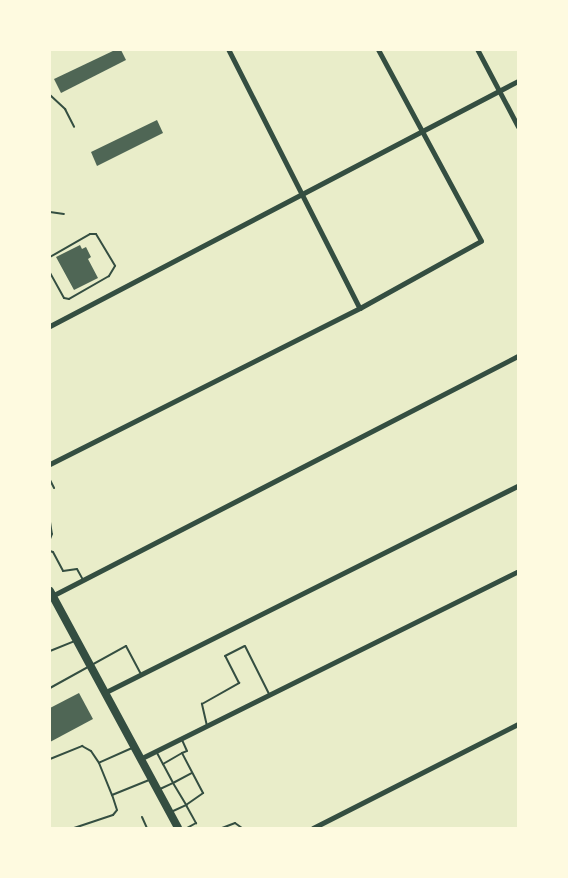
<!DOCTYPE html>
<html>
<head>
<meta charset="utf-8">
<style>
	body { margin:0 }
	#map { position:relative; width:568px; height:878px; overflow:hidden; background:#e9edc9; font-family:Poppins,sans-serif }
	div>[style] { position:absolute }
	.building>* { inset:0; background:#4f6655 }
	.service>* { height:2px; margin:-1px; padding:0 1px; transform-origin:1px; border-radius:1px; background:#344e41 }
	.minor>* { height:4.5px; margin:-2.25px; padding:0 2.25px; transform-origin:2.25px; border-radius:2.25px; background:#344e41 }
	.primary>* { height:8px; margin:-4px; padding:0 4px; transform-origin:4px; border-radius:4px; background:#344e41 }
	span { translate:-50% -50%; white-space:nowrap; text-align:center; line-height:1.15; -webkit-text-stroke:6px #fefae0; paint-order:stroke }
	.frame { position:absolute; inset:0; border:51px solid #fefae0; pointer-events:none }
</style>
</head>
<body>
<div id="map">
	<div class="building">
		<i style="clip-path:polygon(115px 50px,121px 50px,126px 60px,61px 93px,54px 79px)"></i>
		<i style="clip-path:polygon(157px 120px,163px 133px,97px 166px,91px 152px)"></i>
		<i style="clip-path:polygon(80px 245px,82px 249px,86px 247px,91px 257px,88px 259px,98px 278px,74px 290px,56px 257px)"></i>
		<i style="clip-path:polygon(79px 693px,93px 719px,50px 742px,50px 708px)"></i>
	</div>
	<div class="service">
		<i style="left:50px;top:95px;width:21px;rotate:43deg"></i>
		<i style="left:65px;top:109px;width:20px;rotate:63deg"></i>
		<i style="left:50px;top:212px;width:14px;rotate:8deg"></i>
		<i style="left:50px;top:257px;width:46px;rotate:-29.9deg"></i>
		<i style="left:90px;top:234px;width:6px"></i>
		<i style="left:96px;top:234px;width:37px;rotate:59deg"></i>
		<i style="left:115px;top:266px;width:12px;rotate:121deg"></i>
		<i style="left:109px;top:276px;width:46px;rotate:150.1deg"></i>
		<i style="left:69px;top:299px;width:5px;rotate:-169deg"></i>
		<i style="left:64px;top:298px;width:29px;rotate:-119deg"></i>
		<i style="left:50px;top:480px;width:9px;rotate:63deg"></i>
		<i style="left:50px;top:522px;width:12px;rotate:81deg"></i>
		<i style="left:52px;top:534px;width:5px;rotate:112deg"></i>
		<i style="left:50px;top:551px;width:3px;rotate:18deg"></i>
		<i style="left:53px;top:552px;width:21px;rotate:62deg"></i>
		<i style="left:63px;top:571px;width:14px;rotate:-8deg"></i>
		<i style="left:77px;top:569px;width:13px;rotate:61deg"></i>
		<i style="left:50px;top:651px;width:27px;rotate:-22deg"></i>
		<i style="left:50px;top:688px;width:87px;rotate:-28.9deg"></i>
		<i style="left:126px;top:646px;width:32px;rotate:62deg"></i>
		<i style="left:207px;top:726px;width:23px;rotate:-103deg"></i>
		<i style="left:202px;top:704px;width:43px;rotate:-29.6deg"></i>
		<i style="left:239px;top:683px;width:30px;rotate:-117deg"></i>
		<i style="left:225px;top:656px;width:22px;rotate:-27deg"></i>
		<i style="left:245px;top:646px;width:54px;rotate:63.4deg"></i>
		<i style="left:132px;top:748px;width:36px;rotate:156deg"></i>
		<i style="left:99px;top:763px;width:35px;rotate:68deg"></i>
		<i style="left:112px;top:795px;width:40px;rotate:-22deg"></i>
		<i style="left:156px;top:751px;width:15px;rotate:62deg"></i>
		<i style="left:182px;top:753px;width:22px;rotate:150deg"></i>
		<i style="left:163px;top:764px;width:21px;rotate:62deg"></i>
		<i style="left:173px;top:783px;width:21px;rotate:-28deg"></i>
		<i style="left:50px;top:759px;width:35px;rotate:-22deg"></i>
		<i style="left:82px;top:746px;width:10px;rotate:29deg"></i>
		<i style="left:91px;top:751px;width:14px;rotate:56deg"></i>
		<i style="left:160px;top:789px;width:14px;rotate:-25deg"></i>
		<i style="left:173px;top:783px;width:26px;rotate:59deg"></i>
		<i style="left:186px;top:805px;width:21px;rotate:-35deg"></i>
		<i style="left:203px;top:793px;width:45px;rotate:-117.7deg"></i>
		<i style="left:182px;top:753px;width:5px;rotate:-22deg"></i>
		<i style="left:187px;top:751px;width:12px;rotate:-114deg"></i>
		<i style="left:171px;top:812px;width:17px;rotate:-25deg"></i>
		<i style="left:186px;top:805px;width:21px;rotate:61deg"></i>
		<i style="left:196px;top:823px;width:10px;rotate:151deg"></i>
		<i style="left:142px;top:817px;width:12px;rotate:66deg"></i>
		<i style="left:74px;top:828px;width:41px;rotate:-18.4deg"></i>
		<i style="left:113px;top:815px;width:6px;rotate:-51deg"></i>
		<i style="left:117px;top:810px;width:16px;rotate:-108deg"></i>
		<i style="left:222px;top:828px;width:14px;rotate:-21deg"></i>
		<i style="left:235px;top:823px;width:9px;rotate:36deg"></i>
	</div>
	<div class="minor">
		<i style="left:229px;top:50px;width:289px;rotate:63.1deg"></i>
		<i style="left:478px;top:50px;width:86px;rotate:62.2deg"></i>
		<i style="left:50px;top:326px;width:528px;rotate:-27.63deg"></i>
		<i style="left:50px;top:464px;width:347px;rotate:-26.7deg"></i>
		<i style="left:360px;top:308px;width:138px;rotate:-29deg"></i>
		<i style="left:481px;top:241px;width:217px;rotate:-118.3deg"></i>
		<i style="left:52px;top:596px;width:524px;rotate:-27.25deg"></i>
		<i style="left:104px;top:693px;width:463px;rotate:-26.6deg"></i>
		<i style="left:140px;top:759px;width:422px;rotate:-26.4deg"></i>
		<i style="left:313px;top:828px;width:230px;rotate:-26.9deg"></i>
	</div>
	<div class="primary">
		<i style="left:50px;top:591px;width:269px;rotate:61.6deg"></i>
	</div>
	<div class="frame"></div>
</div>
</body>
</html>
